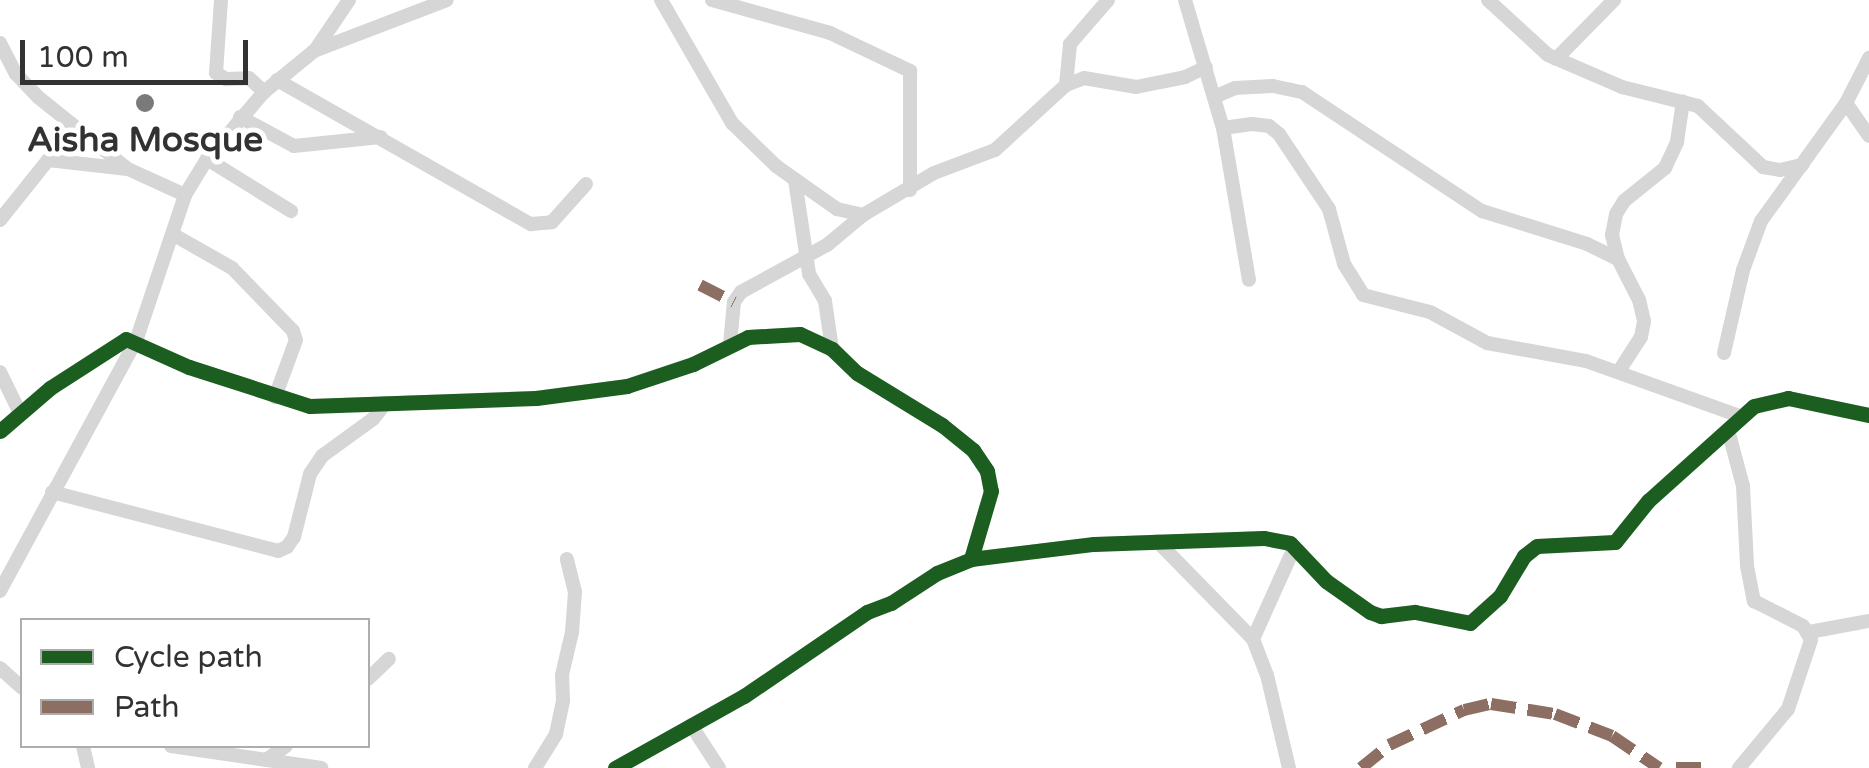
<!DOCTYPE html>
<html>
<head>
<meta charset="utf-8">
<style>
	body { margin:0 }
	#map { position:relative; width:1869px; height:768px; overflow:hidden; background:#fff; font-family:"Varela Round",sans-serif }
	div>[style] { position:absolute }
	.street>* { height:14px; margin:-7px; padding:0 7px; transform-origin:7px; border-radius:7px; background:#d6d6d6 }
	.quiet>* { height:12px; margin-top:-6px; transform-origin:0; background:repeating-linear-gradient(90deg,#8d6e63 0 25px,transparent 0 37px) }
	.cycleway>* { height:15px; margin:-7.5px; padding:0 7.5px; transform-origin:7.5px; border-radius:7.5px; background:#1b5e20 }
	.dots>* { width:28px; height:28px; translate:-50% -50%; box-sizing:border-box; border:5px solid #fff; border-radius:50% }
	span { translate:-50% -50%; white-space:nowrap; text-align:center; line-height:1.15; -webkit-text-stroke:10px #fff; paint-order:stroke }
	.poi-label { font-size:35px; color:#323232; font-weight:700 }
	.legend { position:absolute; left:20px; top:618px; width:350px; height:130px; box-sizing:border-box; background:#fff; border:2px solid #adadad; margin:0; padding:12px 18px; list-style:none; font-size:30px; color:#323232 }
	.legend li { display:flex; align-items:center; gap:20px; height:50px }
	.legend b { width:50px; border:2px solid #adadad }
	.scale { position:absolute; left:20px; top:40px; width:228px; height:45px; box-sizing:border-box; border:5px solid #323232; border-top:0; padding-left:12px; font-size:30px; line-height:35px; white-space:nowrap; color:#323232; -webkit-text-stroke:8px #fff; paint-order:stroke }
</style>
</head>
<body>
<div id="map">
	<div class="street">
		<i style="left:221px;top:0;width:73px;rotate:93.9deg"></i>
		<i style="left:216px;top:73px;width:12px;rotate:31deg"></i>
		<i style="left:226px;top:79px;width:23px;rotate:-2deg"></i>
		<i style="left:249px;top:78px;width:21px;rotate:43deg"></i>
		<i style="left:661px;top:0;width:142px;rotate:60deg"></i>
		<i style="left:732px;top:123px;width:62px;rotate:44.3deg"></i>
		<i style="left:776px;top:166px;width:75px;rotate:35.2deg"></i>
		<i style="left:837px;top:209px;width:27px;rotate:13deg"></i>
		<i style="left:712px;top:0;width:123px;rotate:15.6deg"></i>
		<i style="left:830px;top:33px;width:89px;rotate:25.4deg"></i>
		<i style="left:910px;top:71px;width:119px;rotate:90deg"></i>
		<i style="left:1185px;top:0;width:134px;rotate:73.5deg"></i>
		<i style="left:1223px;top:128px;width:154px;rotate:80.3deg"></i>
		<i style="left:1488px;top:0;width:81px;rotate:42.5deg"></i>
		<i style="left:1548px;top:55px;width:81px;rotate:23.4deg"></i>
		<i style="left:1622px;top:87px;width:78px;rotate:14deg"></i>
		<i style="left:1698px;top:106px;width:89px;rotate:43.2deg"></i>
		<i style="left:1763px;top:167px;width:17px;rotate:10deg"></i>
		<i style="left:1780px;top:170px;width:23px;rotate:-13deg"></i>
		<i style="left:0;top:43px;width:35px;rotate:63deg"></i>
		<i style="left:16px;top:74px;width:32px;rotate:46deg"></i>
		<i style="left:38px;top:97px;width:115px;rotate:38.7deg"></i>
		<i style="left:128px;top:169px;width:63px;rotate:24.5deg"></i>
		<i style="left:316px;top:49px;width:59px;rotate:-56deg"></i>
		<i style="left:1556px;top:59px;width:83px;rotate:-45.5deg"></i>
		<i style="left:277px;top:80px;width:292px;rotate:29.6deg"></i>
		<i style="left:531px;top:224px;width:21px;rotate:-5deg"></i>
		<i style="left:552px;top:222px;width:51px;rotate:-48.2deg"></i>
		<i style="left:1066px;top:85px;width:41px;rotate:-84.4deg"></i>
		<i style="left:1070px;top:44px;width:58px;rotate:-49.2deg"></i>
		<i style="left:1214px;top:97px;width:23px;rotate:-23deg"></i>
		<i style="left:1235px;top:88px;width:38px;rotate:-3deg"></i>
		<i style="left:1273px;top:86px;width:30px;rotate:12deg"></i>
		<i style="left:1302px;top:92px;width:216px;rotate:33.5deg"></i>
		<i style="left:1482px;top:211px;width:110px;rotate:17.4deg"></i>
		<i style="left:1587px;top:244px;width:34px;rotate:26deg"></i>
		<i style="left:1846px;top:103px;width:40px;rotate:55.1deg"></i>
		<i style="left:240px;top:117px;width:61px;rotate:28.2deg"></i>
		<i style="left:294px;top:146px;width:87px;rotate:-5.9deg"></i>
		<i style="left:1223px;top:128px;width:29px;rotate:-8deg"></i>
		<i style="left:1252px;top:124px;width:17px;rotate:7deg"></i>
		<i style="left:1269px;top:126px;width:13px;rotate:39deg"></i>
		<i style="left:1279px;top:134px;width:90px;rotate:56.3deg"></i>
		<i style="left:1329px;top:209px;width:57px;rotate:74.7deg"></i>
		<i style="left:1344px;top:264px;width:36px;rotate:58deg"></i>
		<i style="left:1363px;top:295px;width:69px;rotate:14.2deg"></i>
		<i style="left:1430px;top:312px;width:65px;rotate:28.5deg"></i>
		<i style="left:1487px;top:343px;width:101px;rotate:10.3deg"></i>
		<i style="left:1586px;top:361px;width:164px;rotate:19.7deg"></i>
		<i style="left:207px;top:159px;width:99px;rotate:31.8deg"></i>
		<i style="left:795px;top:180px;width:95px;rotate:81.5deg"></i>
		<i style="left:809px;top:274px;width:31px;rotate:59deg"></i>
		<i style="left:825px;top:301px;width:49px;rotate:81.7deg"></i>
		<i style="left:0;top:220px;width:77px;rotate:-51.3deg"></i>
		<i style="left:48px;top:160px;width:80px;rotate:6.5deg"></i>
		<i style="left:174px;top:235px;width:67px;rotate:29.6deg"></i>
		<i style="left:232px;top:268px;width:88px;rotate:45.9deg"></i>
		<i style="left:293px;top:331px;width:9px;rotate:72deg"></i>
		<i style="left:296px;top:340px;width:61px;rotate:110.2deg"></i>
		<i style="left:730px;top:344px;width:42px;rotate:-84.6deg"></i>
		<i style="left:734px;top:302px;width:12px;rotate:-55deg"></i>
		<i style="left:741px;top:292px;width:98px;rotate:-28.7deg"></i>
		<i style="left:827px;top:245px;width:47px;rotate:-39.8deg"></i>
		<i style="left:863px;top:215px;width:82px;rotate:-30.6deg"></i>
		<i style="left:934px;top:173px;width:65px;rotate:-20.7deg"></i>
		<i style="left:995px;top:150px;width:96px;rotate:-42.5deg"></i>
		<i style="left:1066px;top:85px;width:19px;rotate:-21deg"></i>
		<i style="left:1084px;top:78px;width:53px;rotate:9.8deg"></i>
		<i style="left:1136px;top:87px;width:50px;rotate:-11.5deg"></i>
		<i style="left:1185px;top:77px;width:23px;rotate:-25deg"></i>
		<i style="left:1724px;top:353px;width:85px;rotate:-77.1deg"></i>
		<i style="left:1743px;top:270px;width:52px;rotate:-69.8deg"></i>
		<i style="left:1761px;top:221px;width:145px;rotate:-54.2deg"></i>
		<i style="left:1846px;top:103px;width:51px;rotate:-62.9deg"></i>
		<i style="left:1619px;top:371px;width:40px;rotate:-57.1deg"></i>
		<i style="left:1641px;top:337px;width:16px;rotate:-79deg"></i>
		<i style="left:1644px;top:321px;width:22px;rotate:-103deg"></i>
		<i style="left:1639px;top:300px;width:46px;rotate:-117.1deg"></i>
		<i style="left:1618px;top:259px;width:25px;rotate:-104deg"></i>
		<i style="left:1612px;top:235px;width:21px;rotate:-79deg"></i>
		<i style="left:1616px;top:214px;width:15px;rotate:-58deg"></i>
		<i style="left:1624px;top:201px;width:53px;rotate:-38.8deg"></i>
		<i style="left:1665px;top:168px;width:29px;rotate:-65deg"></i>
		<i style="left:1677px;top:142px;width:41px;rotate:-81.7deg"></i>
		<i style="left:0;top:372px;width:46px;rotate:64deg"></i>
		<i style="left:1728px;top:430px;width:58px;rotate:75deg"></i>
		<i style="left:1743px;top:486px;width:80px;rotate:87.1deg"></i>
		<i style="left:1747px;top:566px;width:36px;rotate:79deg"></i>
		<i style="left:1754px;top:601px;width:55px;rotate:27deg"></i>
		<i style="left:1803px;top:626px;width:16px;rotate:60deg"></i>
		<i style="left:1811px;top:640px;width:73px;rotate:108.4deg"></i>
		<i style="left:1788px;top:709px;width:77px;rotate:129.7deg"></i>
		<i style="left:0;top:431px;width:66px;rotate:-40.7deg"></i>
		<i style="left:50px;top:388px;width:90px;rotate:-32.8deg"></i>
		<i style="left:126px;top:339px;width:69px;rotate:24deg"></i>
		<i style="left:189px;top:367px;width:127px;rotate:17.9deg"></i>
		<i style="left:310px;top:406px;width:226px;rotate:-2deg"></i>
		<i style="left:536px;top:398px;width:92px;rotate:-7.5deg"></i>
		<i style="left:627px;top:386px;width:70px;rotate:-18.4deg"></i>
		<i style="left:693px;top:364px;width:61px;rotate:-26.1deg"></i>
		<i style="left:748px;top:337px;width:52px;rotate:-3.3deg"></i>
		<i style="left:800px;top:334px;width:35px;rotate:25deg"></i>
		<i style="left:832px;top:349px;width:35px;rotate:44deg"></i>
		<i style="left:857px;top:373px;width:100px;rotate:31.5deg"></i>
		<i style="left:942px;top:425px;width:40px;rotate:39deg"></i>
		<i style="left:973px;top:450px;width:25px;rotate:56deg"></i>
		<i style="left:987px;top:471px;width:20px;rotate:79deg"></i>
		<i style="left:991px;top:491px;width:71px;rotate:106.4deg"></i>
		<i style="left:52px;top:492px;width:234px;rotate:14.6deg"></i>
		<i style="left:278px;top:551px;width:10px;rotate:-24deg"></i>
		<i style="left:287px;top:547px;width:12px;rotate:-55deg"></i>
		<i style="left:294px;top:537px;width:65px;rotate:-75.7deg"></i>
		<i style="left:310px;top:474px;width:22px;rotate:-56deg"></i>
		<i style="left:322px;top:456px;width:63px;rotate:-36deg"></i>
		<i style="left:373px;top:419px;width:21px;rotate:-51deg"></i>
		<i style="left:1157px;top:541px;width:137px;rotate:45.6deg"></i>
		<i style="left:1253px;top:639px;width:39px;rotate:69deg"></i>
		<i style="left:1267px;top:675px;width:96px;rotate:76.7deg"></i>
		<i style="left:0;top:591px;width:285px;rotate:-61.5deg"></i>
		<i style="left:136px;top:341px;width:154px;rotate:-71.4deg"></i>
		<i style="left:185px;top:195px;width:42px;rotate:-58.6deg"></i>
		<i style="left:207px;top:159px;width:88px;rotate:-49.6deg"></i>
		<i style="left:264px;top:92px;width:65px;rotate:-39.4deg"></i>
		<i style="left:314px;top:51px;width:142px;rotate:-21deg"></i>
		<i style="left:1809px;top:632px;width:61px;rotate:-10.4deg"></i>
		<i style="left:1253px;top:639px;width:100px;rotate:-65.7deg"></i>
		<i style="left:0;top:668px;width:30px;rotate:42deg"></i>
		<i style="left:368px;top:679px;width:29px;rotate:-44deg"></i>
		<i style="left:691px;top:725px;width:51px;rotate:56.9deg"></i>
		<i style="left:83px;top:746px;width:23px;rotate:77deg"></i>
		<i style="left:171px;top:746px;width:152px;rotate:8.3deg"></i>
		<i style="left:266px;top:760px;width:24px;rotate:-35deg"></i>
		<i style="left:535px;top:768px;width:40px;rotate:-58deg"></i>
		<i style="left:556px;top:734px;width:34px;rotate:-78deg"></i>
		<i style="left:563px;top:701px;width:26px;rotate:-92deg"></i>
		<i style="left:562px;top:675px;width:44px;rotate:-76.9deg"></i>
		<i style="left:572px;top:632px;width:40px;rotate:-85.7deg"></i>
		<i style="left:575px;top:592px;width:34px;rotate:-104deg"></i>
		<i style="left:615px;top:768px;width:148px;rotate:-29.2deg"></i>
		<i style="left:744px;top:696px;width:149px;rotate:-34.3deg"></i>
		<i style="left:867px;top:612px;width:26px;rotate:-21deg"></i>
		<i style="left:891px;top:603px;width:55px;rotate:-33.1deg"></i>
		<i style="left:937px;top:573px;width:37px;rotate:-22deg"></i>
		<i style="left:971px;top:559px;width:124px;rotate:-7deg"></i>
		<i style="left:1094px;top:544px;width:170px;rotate:-2deg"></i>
		<i style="left:1264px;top:538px;width:26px;rotate:11deg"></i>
		<i style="left:1290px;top:543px;width:52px;rotate:46.5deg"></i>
		<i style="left:1326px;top:581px;width:54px;rotate:35.2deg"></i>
		<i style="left:1370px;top:612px;width:12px;rotate:20deg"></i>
		<i style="left:1381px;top:616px;width:34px;rotate:-7deg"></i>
		<i style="left:1415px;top:612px;width:56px;rotate:11.3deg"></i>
		<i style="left:1470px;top:623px;width:40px;rotate:-42deg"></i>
		<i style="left:1500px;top:596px;width:47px;rotate:-59deg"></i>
		<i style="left:1524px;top:556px;width:16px;rotate:-38deg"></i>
		<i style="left:1537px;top:546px;width:78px;rotate:-2.9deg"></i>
		<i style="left:1615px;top:542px;width:53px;rotate:-51.2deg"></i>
		<i style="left:1648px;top:501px;width:142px;rotate:-41.9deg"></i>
		<i style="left:1754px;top:406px;width:35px;rotate:-13deg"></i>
		<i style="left:1788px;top:398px;width:83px;rotate:11.9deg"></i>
	</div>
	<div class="quiet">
		<i style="left:700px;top:285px;width:38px;rotate:27deg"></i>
		<i style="left:1361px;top:768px;width:36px;rotate:-39deg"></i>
		<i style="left:1389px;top:745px;width:83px;rotate:-25deg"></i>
		<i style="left:1464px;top:710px;width:28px;rotate:-13deg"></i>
		<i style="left:1491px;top:704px;width:65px;rotate:8.9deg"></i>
		<i style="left:1555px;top:714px;width:61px;rotate:21.1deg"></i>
		<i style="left:1612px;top:736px;width:57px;rotate:34.2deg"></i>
		<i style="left:1676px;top:768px;width:27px"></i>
	</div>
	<div class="cycleway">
		<i style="left:0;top:431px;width:66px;rotate:-40.7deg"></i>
		<i style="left:50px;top:388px;width:90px;rotate:-32.8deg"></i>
		<i style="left:126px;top:339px;width:69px;rotate:24deg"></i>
		<i style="left:189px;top:367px;width:127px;rotate:17.9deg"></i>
		<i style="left:310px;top:406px;width:226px;rotate:-2deg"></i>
		<i style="left:536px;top:398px;width:92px;rotate:-7.5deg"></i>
		<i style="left:627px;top:386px;width:70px;rotate:-18.4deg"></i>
		<i style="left:693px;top:364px;width:61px;rotate:-26.1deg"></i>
		<i style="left:748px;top:337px;width:52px;rotate:-3.3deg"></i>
		<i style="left:800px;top:334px;width:35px;rotate:25deg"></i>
		<i style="left:832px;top:349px;width:35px;rotate:44deg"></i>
		<i style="left:857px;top:373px;width:100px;rotate:31.5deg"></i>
		<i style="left:942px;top:425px;width:40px;rotate:39deg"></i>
		<i style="left:973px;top:450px;width:25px;rotate:56deg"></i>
		<i style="left:987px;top:471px;width:20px;rotate:79deg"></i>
		<i style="left:991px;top:491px;width:71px;rotate:106.4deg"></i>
		<i style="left:615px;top:768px;width:148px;rotate:-29.2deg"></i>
		<i style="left:744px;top:696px;width:149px;rotate:-34.3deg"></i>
		<i style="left:867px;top:612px;width:26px;rotate:-21deg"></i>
		<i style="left:891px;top:603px;width:55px;rotate:-33.1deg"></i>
		<i style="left:937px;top:573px;width:37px;rotate:-22deg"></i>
		<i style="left:971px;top:559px;width:124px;rotate:-7deg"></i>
		<i style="left:1094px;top:544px;width:170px;rotate:-2deg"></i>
		<i style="left:1264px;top:538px;width:26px;rotate:11deg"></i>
		<i style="left:1290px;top:543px;width:52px;rotate:46.5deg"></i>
		<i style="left:1326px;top:581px;width:54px;rotate:35.2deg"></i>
		<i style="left:1370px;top:612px;width:12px;rotate:20deg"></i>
		<i style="left:1381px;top:616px;width:34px;rotate:-7deg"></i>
		<i style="left:1415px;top:612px;width:56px;rotate:11.3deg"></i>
		<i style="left:1470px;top:623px;width:40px;rotate:-42deg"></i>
		<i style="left:1500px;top:596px;width:47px;rotate:-59deg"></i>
		<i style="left:1524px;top:556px;width:16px;rotate:-38deg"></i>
		<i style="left:1537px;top:546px;width:78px;rotate:-2.9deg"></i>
		<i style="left:1615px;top:542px;width:53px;rotate:-51.2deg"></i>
		<i style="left:1648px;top:501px;width:142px;rotate:-41.9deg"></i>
		<i style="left:1754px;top:406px;width:35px;rotate:-13deg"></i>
		<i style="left:1788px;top:398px;width:83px;rotate:11.9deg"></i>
	</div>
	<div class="dots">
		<i style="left:145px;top:103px;background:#7a7a7a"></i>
	</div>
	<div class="poi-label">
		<span style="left:145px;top:140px">Aisha Mosque</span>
	</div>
	<ul class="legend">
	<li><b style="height:12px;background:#1b5e20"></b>Cycle path</li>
	<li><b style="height:12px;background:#8d6e63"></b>Path</li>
	</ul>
	<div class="scale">100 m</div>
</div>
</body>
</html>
